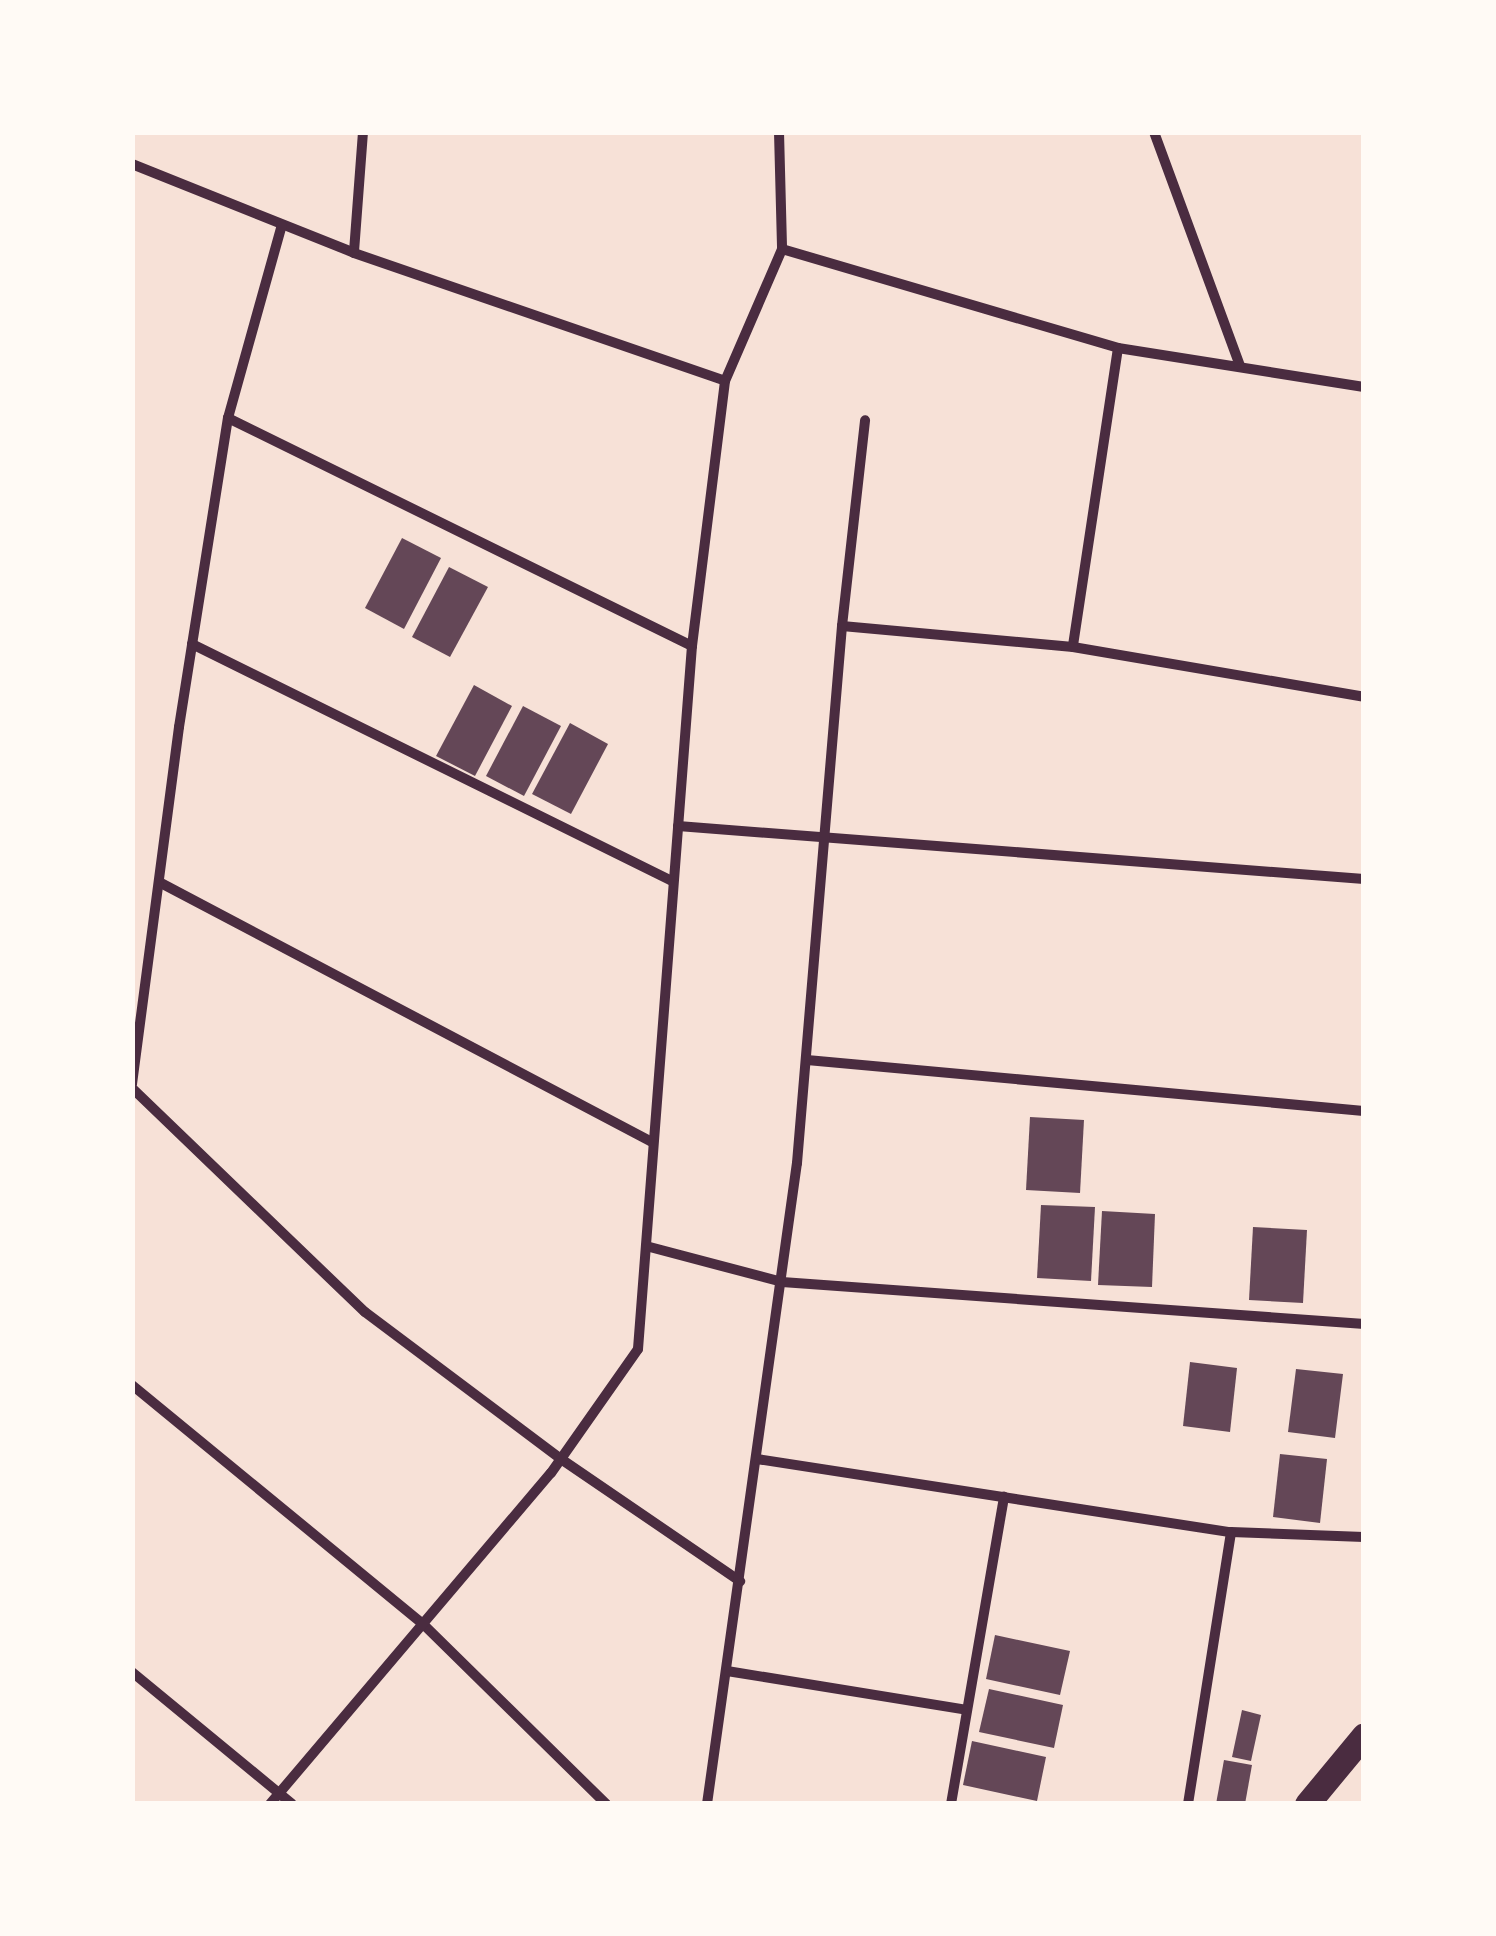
<!DOCTYPE html>
<html>
<head>
<meta charset="utf-8">
<style>
	body { margin:0 }
	#map { position:relative; width:1496px; height:1936px; overflow:hidden; background:#f7e1d7; font-family:Helvetica,sans-serif }
	div>[style] { position:absolute }
	.building>* { inset:0; background:#644757 }
	.minor>* { height:10px; margin:-5px; padding:0 5px; transform-origin:5px; border-radius:5px; background:#4a2c40 }
	.primary>* { height:25px; margin:-12.5px; padding:0 12.5px; transform-origin:12.5px; border-radius:12.5px; background:#4a2c40 }
	span { translate:-50% -50%; white-space:nowrap; text-align:center; line-height:1.15; -webkit-text-stroke:8px #fffaf5; paint-order:stroke }
	.frame { position:absolute; inset:0; border:135px solid #fffaf5; pointer-events:none }
</style>
</head>
<body>
<div id="map">
	<div class="building">
		<i style="clip-path:polygon(402px 538px,441px 558px,404px 629px,365px 608px)"></i>
		<i style="clip-path:polygon(449px 567px,488px 587px,450px 657px,412px 637px)"></i>
		<i style="clip-path:polygon(474px 685px,512px 706px,475px 776px,436px 756px)"></i>
		<i style="clip-path:polygon(523px 706px,561px 726px,524px 796px,486px 776px)"></i>
		<i style="clip-path:polygon(570px 723px,608px 744px,571px 814px,532px 794px)"></i>
		<i style="clip-path:polygon(1030px 1117px,1084px 1120px,1080px 1193px,1026px 1190px)"></i>
		<i style="clip-path:polygon(1041px 1205px,1095px 1207px,1091px 1281px,1037px 1278px)"></i>
		<i style="clip-path:polygon(1102px 1211px,1155px 1214px,1152px 1287px,1098px 1285px)"></i>
		<i style="clip-path:polygon(1253px 1227px,1307px 1230px,1303px 1303px,1249px 1300px)"></i>
		<i style="clip-path:polygon(1190px 1362px,1237px 1368px,1230px 1432px,1183px 1426px)"></i>
		<i style="clip-path:polygon(1296px 1369px,1343px 1374px,1335px 1438px,1288px 1432px)"></i>
		<i style="clip-path:polygon(1280px 1454px,1327px 1459px,1320px 1523px,1273px 1517px)"></i>
		<i style="clip-path:polygon(995px 1635px,1070px 1651px,1060px 1695px,986px 1679px)"></i>
		<i style="clip-path:polygon(989px 1689px,1063px 1705px,1054px 1748px,979px 1732px)"></i>
		<i style="clip-path:polygon(1242px 1710px,1261px 1715px,1251px 1761px,1232px 1757px)"></i>
		<i style="clip-path:polygon(972px 1741px,1046px 1757px,1037px 1801px,963px 1785px)"></i>
		<i style="clip-path:polygon(1224px 1760px,1252px 1765px,1245px 1804px,1216px 1804px)"></i>
	</div>
	<div class="minor">
		<i style="left:363px;top:132px;width:121px;rotate:94.3deg"></i>
		<i style="left:354px;top:253px;width:392px;rotate:19deg"></i>
		<i style="left:725px;top:381px;width:144px;rotate:-66.6deg"></i>
		<i style="left:782px;top:249px;width:350px;rotate:16.4deg"></i>
		<i style="left:1118px;top:348px;width:249px;rotate:9deg"></i>
		<i style="left:779px;top:132px;width:117px;rotate:88.5deg"></i>
		<i style="left:1154px;top:132px;width:249px;rotate:69.8deg"></i>
		<i style="left:132px;top:164px;width:239px;rotate:21.8deg"></i>
		<i style="left:1118px;top:348px;width:302px;rotate:98.6deg"></i>
		<i style="left:1073px;top:647px;width:295px;rotate:9.7deg"></i>
		<i style="left:228px;top:418px;width:200px;rotate:-74.4deg"></i>
		<i style="left:842px;top:626px;width:232px;rotate:5.2deg"></i>
		<i style="left:192px;top:644px;width:535px;rotate:26.28deg"></i>
		<i style="left:678px;top:826px;width:688px;rotate:4.42deg"></i>
		<i style="left:159px;top:882px;width:557px;rotate:27.81deg"></i>
		<i style="left:807px;top:1060px;width:559px;rotate:5.23deg"></i>
		<i style="left:132px;top:1084px;width:360px;rotate:-82.5deg"></i>
		<i style="left:179px;top:727px;width:313px;rotate:-81deg"></i>
		<i style="left:228px;top:418px;width:517px;rotate:26.17deg"></i>
		<i style="left:132px;top:1088px;width:323px;rotate:43.9deg"></i>
		<i style="left:365px;top:1312px;width:245px;rotate:36.9deg"></i>
		<i style="left:561px;top:1459px;width:217px;rotate:34.3deg"></i>
		<i style="left:646px;top:1246px;width:141px;rotate:14.8deg"></i>
		<i style="left:782px;top:1282px;width:584px;rotate:4.13deg"></i>
		<i style="left:132px;top:1385px;width:377px;rotate:39.4deg"></i>
		<i style="left:423px;top:1624px;width:257px;rotate:44.5deg"></i>
		<i style="left:757px;top:1459px;width:480px;rotate:8.8deg"></i>
		<i style="left:1231px;top:1532px;width:133px;rotate:2.2deg"></i>
		<i style="left:727px;top:1671px;width:243px;rotate:9.2deg"></i>
		<i style="left:132px;top:1672px;width:207px;rotate:39.5deg"></i>
		<i style="left:270px;top:1804px;width:434px;rotate:-49.7deg"></i>
		<i style="left:551px;top:1473px;width:151px;rotate:-54.9deg"></i>
		<i style="left:638px;top:1349px;width:705px;rotate:-85.61deg"></i>
		<i style="left:692px;top:646px;width:267px;rotate:-82.9deg"></i>
		<i style="left:707px;top:1804px;width:647px;rotate:-82.01deg"></i>
		<i style="left:797px;top:1163px;width:539px;rotate:-85.21deg"></i>
		<i style="left:842px;top:626px;width:207px;rotate:-83.6deg"></i>
		<i style="left:951px;top:1804px;width:312px;rotate:-80.2deg"></i>
		<i style="left:1188px;top:1804px;width:275px;rotate:-81deg"></i>
	</div>
	<div class="primary">
		<i style="left:1307px;top:1804px;width:89px;rotate:-50.4deg"></i>
	</div>
	<div class="frame"></div>
</div>
</body>
</html>
